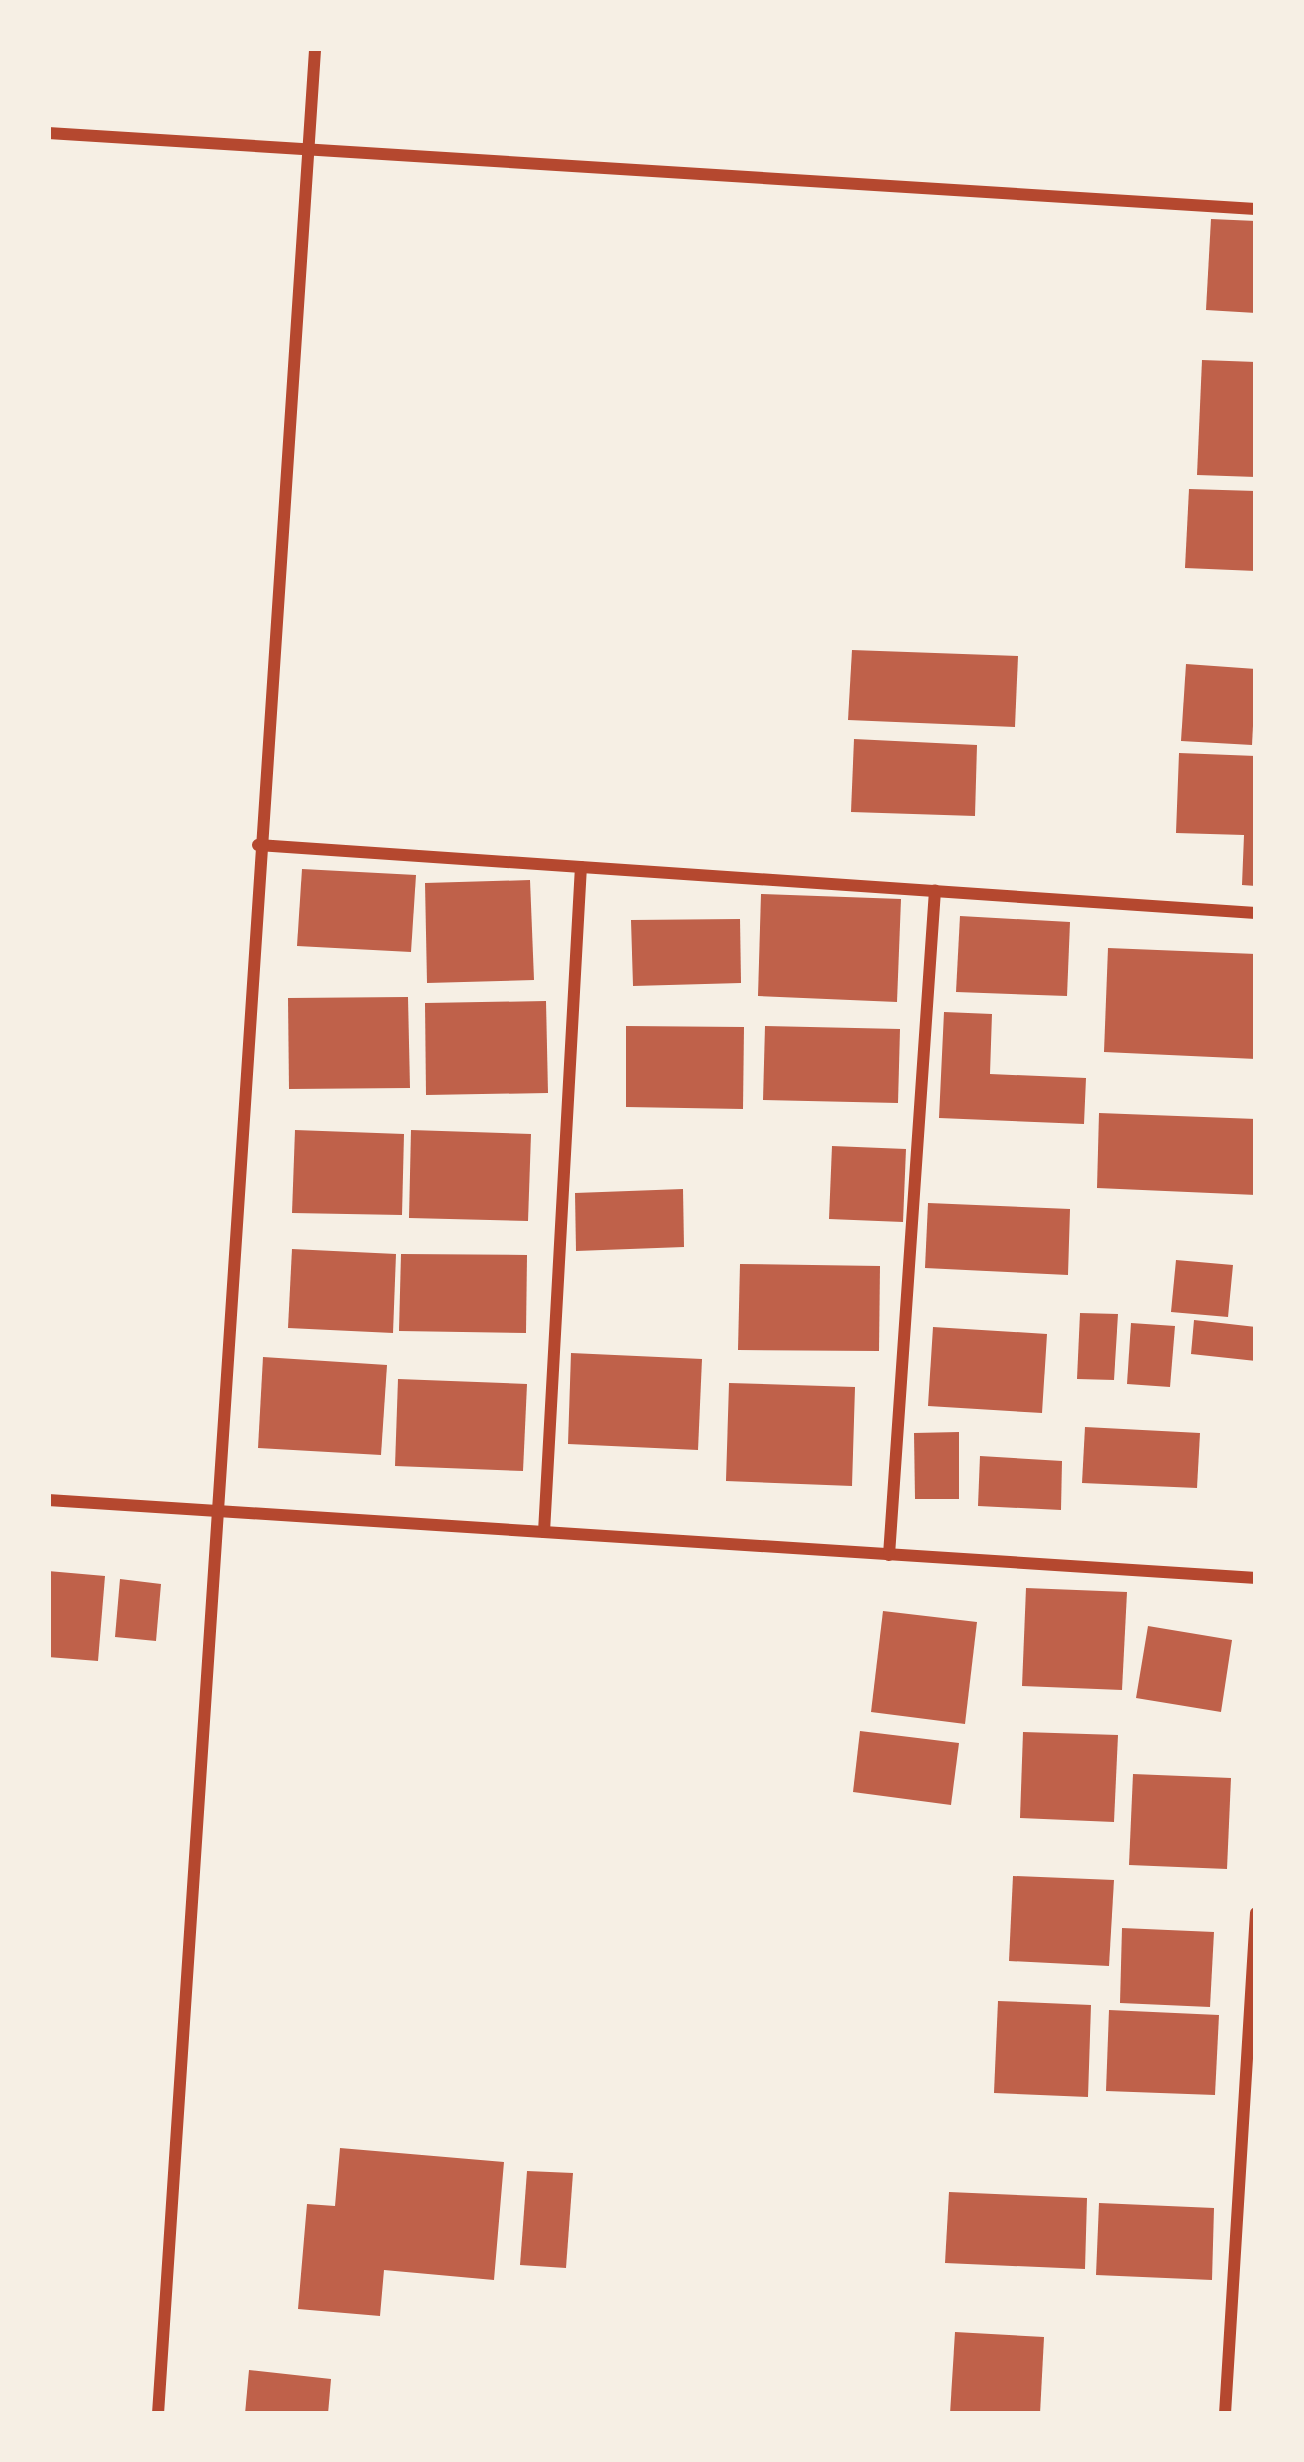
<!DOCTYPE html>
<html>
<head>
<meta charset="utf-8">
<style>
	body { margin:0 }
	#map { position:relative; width:1304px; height:2462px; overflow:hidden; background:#f6efe4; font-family:"Source Sans 3",sans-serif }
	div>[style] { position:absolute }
	.building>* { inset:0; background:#bf614a }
	.minor>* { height:12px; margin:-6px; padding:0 6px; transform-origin:6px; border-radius:6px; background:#b5482f }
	span { translate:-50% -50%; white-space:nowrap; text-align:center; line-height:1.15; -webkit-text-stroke:9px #f6efe4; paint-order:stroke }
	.frame { position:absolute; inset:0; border:51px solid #f6efe4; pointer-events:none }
</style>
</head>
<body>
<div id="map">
	<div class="building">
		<i style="clip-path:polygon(1211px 219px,1256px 221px,1256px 313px,1206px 310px)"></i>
		<i style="clip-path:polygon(1202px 360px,1256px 362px,1256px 477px,1197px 475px)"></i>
		<i style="clip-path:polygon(1189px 489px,1256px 491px,1256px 571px,1185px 568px)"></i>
		<i style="clip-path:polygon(852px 650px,1018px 656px,1015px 727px,848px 720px)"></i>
		<i style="clip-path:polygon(1186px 664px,1256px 669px,1252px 745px,1181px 741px)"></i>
		<i style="clip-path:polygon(854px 739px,977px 745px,975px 816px,851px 812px)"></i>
		<i style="clip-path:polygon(1179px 753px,1256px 756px,1256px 886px,1242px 885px,1244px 835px,1176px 833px)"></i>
		<i style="clip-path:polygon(302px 869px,416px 875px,411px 952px,297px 946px)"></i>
		<i style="clip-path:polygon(530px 880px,534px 980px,427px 983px,425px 883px)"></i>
		<i style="clip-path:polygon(761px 894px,901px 899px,897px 1002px,758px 996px)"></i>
		<i style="clip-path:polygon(960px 916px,1070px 922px,1067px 996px,956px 992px)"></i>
		<i style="clip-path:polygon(740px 919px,741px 983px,633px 986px,631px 920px)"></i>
		<i style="clip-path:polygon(1108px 948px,1256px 954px,1256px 1059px,1104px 1052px)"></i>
		<i style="clip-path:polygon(408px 997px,410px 1088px,289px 1089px,288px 998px)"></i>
		<i style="clip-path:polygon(546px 1001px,548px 1093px,426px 1095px,425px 1003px)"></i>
		<i style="clip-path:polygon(944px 1012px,992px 1014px,990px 1074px,1086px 1078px,1084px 1124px,939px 1118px)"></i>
		<i style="clip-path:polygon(626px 1026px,744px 1027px,743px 1109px,626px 1107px)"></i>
		<i style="clip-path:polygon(765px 1026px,900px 1029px,898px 1103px,763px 1100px)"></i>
		<i style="clip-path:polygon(1099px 1113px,1256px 1119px,1256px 1195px,1097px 1188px)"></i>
		<i style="clip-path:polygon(295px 1130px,404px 1134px,402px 1215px,292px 1213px)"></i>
		<i style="clip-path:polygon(411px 1130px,531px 1134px,528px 1221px,409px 1218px)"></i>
		<i style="clip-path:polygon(832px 1146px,906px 1149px,903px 1222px,829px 1219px)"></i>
		<i style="clip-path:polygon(683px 1189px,684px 1247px,576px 1251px,575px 1193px)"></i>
		<i style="clip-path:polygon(928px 1203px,1070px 1209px,1068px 1275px,925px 1268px)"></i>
		<i style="clip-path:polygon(292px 1249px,396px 1254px,393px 1333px,288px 1328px)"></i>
		<i style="clip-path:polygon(401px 1254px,527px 1255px,526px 1333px,399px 1331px)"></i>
		<i style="clip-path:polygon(1176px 1260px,1233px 1265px,1228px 1317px,1171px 1312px)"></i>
		<i style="clip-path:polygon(740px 1264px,880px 1266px,879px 1351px,738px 1350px)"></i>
		<i style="clip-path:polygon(1080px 1313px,1118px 1314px,1114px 1380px,1077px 1379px)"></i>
		<i style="clip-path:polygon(1194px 1320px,1256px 1327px,1256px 1361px,1191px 1354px)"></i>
		<i style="clip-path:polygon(1131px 1323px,1175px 1326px,1170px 1387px,1127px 1384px)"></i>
		<i style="clip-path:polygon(933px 1327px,1047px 1334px,1042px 1413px,928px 1406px)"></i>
		<i style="clip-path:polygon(571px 1353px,702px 1359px,698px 1450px,568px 1444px)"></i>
		<i style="clip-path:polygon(263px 1357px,387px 1365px,381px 1455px,258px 1448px)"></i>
		<i style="clip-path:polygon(398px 1379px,527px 1384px,523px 1471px,395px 1466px)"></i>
		<i style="clip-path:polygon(729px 1383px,855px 1387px,852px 1486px,726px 1481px)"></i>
		<i style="clip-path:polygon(1085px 1427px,1200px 1433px,1197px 1488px,1082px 1483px)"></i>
		<i style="clip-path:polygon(959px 1432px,959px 1499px,915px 1499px,914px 1433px)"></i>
		<i style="clip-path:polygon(980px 1456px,1062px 1461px,1061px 1510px,978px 1506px)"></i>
		<i style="clip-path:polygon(48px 1571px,105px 1576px,98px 1661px,48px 1657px)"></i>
		<i style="clip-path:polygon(120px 1579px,161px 1584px,156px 1641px,115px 1637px)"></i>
		<i style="clip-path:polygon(1026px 1588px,1127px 1592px,1122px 1690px,1022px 1686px)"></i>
		<i style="clip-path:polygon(883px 1611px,977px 1622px,965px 1724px,871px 1712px)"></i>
		<i style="clip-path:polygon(1148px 1626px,1232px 1640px,1221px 1712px,1136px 1698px)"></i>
		<i style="clip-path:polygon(860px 1731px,959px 1743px,951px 1805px,853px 1792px)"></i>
		<i style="clip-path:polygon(1023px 1732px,1118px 1735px,1114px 1822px,1020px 1818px)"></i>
		<i style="clip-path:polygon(1133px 1774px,1231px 1778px,1227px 1869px,1129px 1865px)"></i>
		<i style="clip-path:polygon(1013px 1876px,1114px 1880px,1109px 1966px,1009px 1961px)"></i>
		<i style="clip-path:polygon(1122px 1928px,1214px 1932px,1210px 2007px,1120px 2003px)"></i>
		<i style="clip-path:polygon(998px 2001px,1091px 2005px,1088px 2097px,994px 2093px)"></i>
		<i style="clip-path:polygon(1109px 2010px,1219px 2015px,1215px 2095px,1106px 2091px)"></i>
		<i style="clip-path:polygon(340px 2148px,504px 2162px,494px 2280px,384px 2270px,380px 2316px,298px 2309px,307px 2204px,335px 2206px)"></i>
		<i style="clip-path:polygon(527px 2171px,573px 2173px,566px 2268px,520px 2265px)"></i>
		<i style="clip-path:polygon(949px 2192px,1087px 2198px,1085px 2269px,945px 2263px)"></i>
		<i style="clip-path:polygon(1099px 2203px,1214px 2208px,1212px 2280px,1096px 2275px)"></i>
		<i style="clip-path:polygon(955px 2332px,1044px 2337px,1040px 2414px,950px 2414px)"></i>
		<i style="clip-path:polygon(249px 2370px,331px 2379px,328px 2414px,245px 2414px)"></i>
	</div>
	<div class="minor">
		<i style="left:48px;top:133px;width:1210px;rotate:3.6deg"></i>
		<i style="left:258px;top:845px;width:1000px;rotate:3.9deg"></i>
		<i style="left:48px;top:1500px;width:1211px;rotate:3.69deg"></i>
		<i style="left:544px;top:1532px;width:666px;rotate:-86.82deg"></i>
		<i style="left:889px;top:1555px;width:666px;rotate:-86.04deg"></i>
		<i style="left:158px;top:2414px;width:2371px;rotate:-86.2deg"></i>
		<i style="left:1225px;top:2414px;width:502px;rotate:-86.46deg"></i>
	</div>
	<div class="frame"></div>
</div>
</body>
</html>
